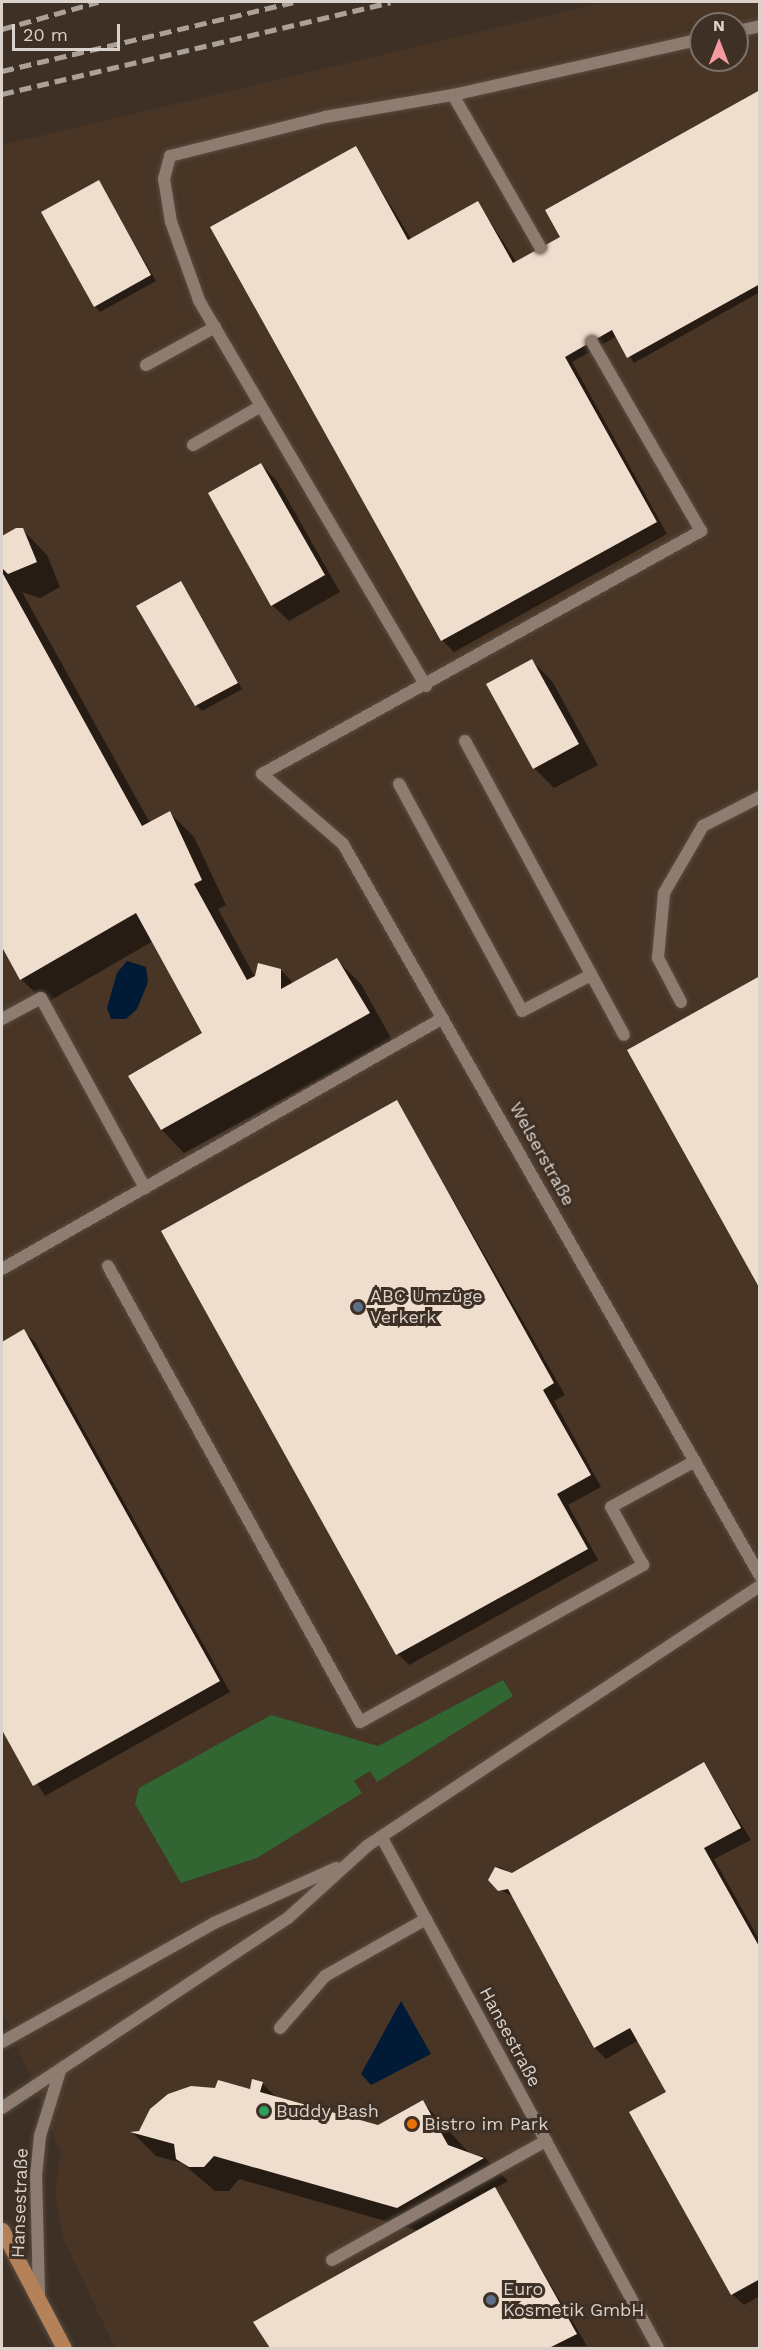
<!DOCTYPE html>
<html>
<head>
<meta charset="utf-8">
<style>
	body { margin:0 }
	#map { position:relative; width:761px; height:2350px; overflow:hidden; background:#3e3025; font-family:"Work Sans",sans-serif }
	div>[style] { position:absolute }
	.built>* { inset:0; background:#483525 }
	.green>* { inset:0; background:#316632 }
	.water>* { inset:0; background:#011a36 }
	.shadow>* { inset:0; background:#0007 }
	.building>* { inset:0; background:#efddce }
	.roads { filter:drop-shadow(0 0 2px #584c42) drop-shadow(0 0 2px #584c42) }
	.service>* { height:12px; margin:-6px; padding:0 6px; transform-origin:6px; border-radius:6px; background:#8d7c6f }
	.minor>* { height:12px; margin:-6px; padding:0 6px; transform-origin:6px; border-radius:6px; background:#8d7c6f }
	.primary>* { height:15px; margin:-7.5px; padding:0 7.5px; transform-origin:7.5px; border-radius:7.5px; background:#b48159 }
	.rail>* { height:4.5px; margin-top:-2.25px; transform-origin:0; background:repeating-linear-gradient(90deg,#aba199 0 12px,transparent 0 18px) }
	.dots>* { width:16px; height:16px; translate:-50% -50%; box-sizing:border-box; border:3px solid #3e3025; border-radius:50% }
	span { translate:-50% -50%; white-space:nowrap; text-align:center; line-height:1.15; -webkit-text-stroke:6px #3e3025; paint-order:stroke }
	.street-label { font-size:18px; color:#dbd2cb }
	.poi-label { font-size:18px; color:#dbd2cb }
	.left { translate:0 -50%; text-align:left }
	.frame { position:absolute; inset:0; border:3px solid #dbd2cb; pointer-events:none }
	.north { position:absolute; left:689px; top:12px; width:60px; height:60px; box-sizing:border-box; background:#3e3025; border:2px solid #7d7167; border-radius:50%; rotate:0deg; font-size:16px; font-weight:700; line-height:24px; text-align:center; color:#dbd2cb }
	.north::after { content:''; display:block; margin:auto; width:21px; height:27px; background:#f49aa1; clip-path:polygon(50% 0,100% 100%,50% 72%,0 100%) }
	.scale { position:absolute; left:12px; top:24px; width:108px; height:27px; box-sizing:border-box; border:3px solid #dbd2cb; border-top:0; padding-left:8px; font-size:18px; line-height:21px; white-space:nowrap; color:#dbd2cb; -webkit-text-stroke:4px #3e3025; paint-order:stroke }
</style>
</head>
<body>
<div id="map">
	<div class="built">
		<i style="clip-path:polygon(evenodd,605px 2px,759px 2px,759px 2348px,115px 2348px,63px 2238px,55px 2192px,61px 2152px,2px 2009px,2px 145px,605px 2px,701px 24px,737px 24px,737px 60px,701px 60px,701px 24px)"></i>
	</div>
	<div class="green">
		<i style="clip-path:polygon(503px 1680px,513px 1696px,377px 1782px,370px 1771px,354px 1781px,362px 1793px,257px 1858px,181px 1883px,135px 1804px,139px 1788px,271px 1715px,378px 1746px)"></i>
	</div>
	<div class="water">
		<i style="clip-path:polygon(127px 961px,146px 967px,148px 982px,137px 1009px,126px 1019px,111px 1019px,107px 1008px,117px 973px)"></i>
		<i style="clip-path:polygon(401px 2001px,431px 2054px,371px 2085px,361px 2074px)"></i>
	</div>
	<div class="shadow">
		<i style="clip-path:polygon(760px 91px,760px 292px,634px 363px,617px 336px,572px 362px,667px 534px,454px 652px,443px 641px,212px 228px,355px 148px,412px 240px,478px 203px,517px 263px,562px 237px)"></i>
		<i style="clip-path:polygon(98px 182px,156px 281px,100px 312px,95px 306px)"></i>
		<i style="clip-path:polygon(261px 464px,277px 481px,340px 592px,289px 621px,272px 605px)"></i>
		<i style="clip-path:polygon(23px 530px,47px 555px,60px 587px,40px 598px,22px 592px,150px 823px,170px 813px,194px 837px,226px 905px,218px 909px,256px 979px,281px 970px,294px 984px,337px 960px,361px 984px,392px 1040px,184px 1153px,160px 1128px,130px 1076px,204px 1034px,153px 941px,46px 1003px,21px 979px,2px 944px,2px 538px)"></i>
		<i style="clip-path:polygon(181px 583px,242px 689px,202px 711px,196px 705px)"></i>
		<i style="clip-path:polygon(532px 661px,552px 681px,598px 765px,554px 788px,534px 768px,488px 685px)"></i>
		<i style="clip-path:polygon(397px 1102px,565px 1395px,554px 1401px,601px 1487px,568px 1505px,598px 1560px,409px 1665px,398px 1654px)"></i>
		<i style="clip-path:polygon(23px 1331px,35px 1342px,230px 1692px,45px 1796px,2px 1727px,2px 1343px)"></i>
		<i style="clip-path:polygon(704px 1764px,751px 1840px,714px 1859px,760px 1941px,760px 2296px,744px 2305px,732px 2294px,668px 2093px,639px 2040px,606px 2059px,595px 2048px,515px 1898px,491px 1884px,492px 1871px,500px 1867px,512px 1874px)"></i>
		<i style="clip-path:polygon(262px 2083px,277px 2098px,378px 2127px,423px 2102px,469px 2153px,484px 2157px,508px 2181px,494px 2189px,587px 2346px,270px 2348px,256px 2322px,420px 2231px,239px 2179px,229px 2191px,215px 2191px,182px 2163px,156px 2156px,133px 2133px)"></i>
	</div>
	<div class="building">
		<i style="clip-path:polygon(760px 90px,760px 284px,627px 358px,612px 330px,565px 357px,657px 522px,441px 641px,210px 227px,356px 146px,408px 240px,478px 201px,513px 263px,560px 237px,545px 210px)"></i>
		<i style="clip-path:polygon(99px 180px,151px 275px,94px 307px,41px 212px)"></i>
		<i style="clip-path:polygon(261px 463px,325px 575px,271px 606px,208px 493px)"></i>
		<i style="clip-path:polygon(16px 528px,23px 528px,37px 562px,8px 574px,2px 568px,2px 536px)"></i>
		<i style="clip-path:polygon(2px 572px,142px 826px,170px 811px,202px 880px,194px 884px,247px 980px,255px 976px,258px 963px,281px 969px,281px 989px,337px 958px,370px 1013px,161px 1130px,128px 1076px,202px 1033px,136px 913px,20px 980px,2px 947px)"></i>
		<i style="clip-path:polygon(181px 581px,238px 683px,195px 706px,136px 606px)"></i>
		<i style="clip-path:polygon(532px 659px,579px 744px,533px 769px,486px 684px)"></i>
		<i style="clip-path:polygon(760px 976px,760px 1289px,627px 1050px)"></i>
		<i style="clip-path:polygon(397px 1100px,554px 1383px,543px 1390px,591px 1475px,557px 1494px,588px 1549px,396px 1655px,161px 1231px)"></i>
		<i style="clip-path:polygon(24px 1329px,220px 1681px,33px 1786px,2px 1730px,2px 1342px)"></i>
		<i style="clip-path:polygon(704px 1762px,741px 1828px,704px 1848px,760px 1948px,760px 2279px,731px 2295px,629px 2112px,666px 2092px,630px 2028px,594px 2048px,508px 1889px,498px 1891px,488px 1880px,495px 1867px,512px 1873px)"></i>
		<i style="clip-path:polygon(252px 2079px,263px 2082px,260px 2092px,378px 2125px,423px 2100px,435px 2122px,440px 2119px,444px 2126px,439px 2129px,448px 2145px,484px 2158px,397px 2208px,214px 2156px,204px 2167px,189px 2167px,176px 2159px,174px 2144px,130px 2132px,139px 2131px,150px 2109px,168px 2094px,191px 2086px,215px 2088px,218px 2080px,250px 2089px)"></i>
		<i style="clip-path:polygon(495px 2187px,577px 2334px,549px 2348px,270px 2348px,253px 2322px)"></i>
	</div>
	<div class="roads">
		<div class="service">
			<i style="left:737px;top:31px;width:24px;rotate:-12deg"></i>
			<i style="left:453px;top:95px;width:254px;rotate:-12.7deg"></i>
			<i style="left:146px;top:365px;width:79px;rotate:-28.8deg"></i>
			<i style="left:193px;top:445px;width:78px;rotate:-29.8deg"></i>
			<i style="left:426px;top:686px;width:448px;rotate:-120.5deg"></i>
			<i style="left:199px;top:300px;width:83px;rotate:-109.7deg"></i>
			<i style="left:171px;top:222px;width:44px;rotate:-99.2deg"></i>
			<i style="left:164px;top:179px;width:24px;rotate:-75deg"></i>
			<i style="left:170px;top:156px;width:160px;rotate:-14.1deg"></i>
			<i style="left:325px;top:117px;width:130px;rotate:-9.8deg"></i>
			<i style="left:453px;top:95px;width:175px;rotate:60.2deg"></i>
			<i style="left:465px;top:741px;width:334px;rotate:61.6deg"></i>
			<i style="left:262px;top:774px;width:502px;rotate:-28.97deg"></i>
			<i style="left:701px;top:531px;width:218px;rotate:-120deg"></i>
			<i style="left:399px;top:784px;width:258px;rotate:61.5deg"></i>
			<i style="left:522px;top:1011px;width:78px;rotate:-27.6deg"></i>
			<i style="left:681px;top:1002px;width:50px;rotate:-117.6deg"></i>
			<i style="left:658px;top:958px;width:65px;rotate:-84.7deg"></i>
			<i style="left:664px;top:893px;width:78px;rotate:-59.8deg"></i>
			<i style="left:703px;top:826px;width:64px;rotate:-27deg"></i>
			<i style="left:2px;top:1019px;width:44px;rotate:-28.3deg"></i>
			<i style="left:41px;top:998px;width:217px;rotate:61.3deg"></i>
			<i style="left:108px;top:1266px;width:521px;rotate:61.07deg"></i>
			<i style="left:360px;top:1722px;width:324px;rotate:-29deg"></i>
			<i style="left:643px;top:1565px;width:66px;rotate:-118.9deg"></i>
			<i style="left:611px;top:1507px;width:96px;rotate:-28.7deg"></i>
			<i style="left:2px;top:1269px;width:507px;rotate:-29.65deg"></i>
			<i style="left:280px;top:2028px;width:69px;rotate:-49.1deg"></i>
			<i style="left:325px;top:1976px;width:116px;rotate:-29.4deg"></i>
			<i style="left:332px;top:2260px;width:245px;rotate:-29.1deg"></i>
		</div>
		<div class="minor">
			<i style="left:262px;top:774px;width:107px;rotate:40.8deg"></i>
			<i style="left:343px;top:844px;width:842px;rotate:60.33deg"></i>
			<i style="left:382px;top:1838px;width:580px;rotate:61.58deg"></i>
			<i style="left:2px;top:2042px;width:243px;rotate:-29.3deg"></i>
			<i style="left:214px;top:1923px;width:134px;rotate:-24.3deg"></i>
			<i style="left:2px;top:2108px;width:343px;rotate:-33.6deg"></i>
			<i style="left:288px;top:1918px;width:107px;rotate:-42.3deg"></i>
			<i style="left:367px;top:1846px;width:471px;rotate:-33.5deg"></i>
			<i style="left:39px;top:2295px;width:119px;rotate:-91.4deg"></i>
			<i style="left:36px;top:2176px;width:40px;rotate:-84.3deg"></i>
			<i style="left:40px;top:2136px;width:68px;rotate:-72.9deg"></i>
		</div>
		<div class="primary">
			<i style="left:2px;top:2230px;width:133px;rotate:62.3deg"></i>
		</div>
	</div>
	<div class="rail">
		<i style="left:2px;top:29px;width:100px;rotate:-15.7deg"></i>
		<i style="left:2px;top:71px;width:299px;rotate:-13.3deg"></i>
		<i style="left:2px;top:94px;width:399px;rotate:-13.3deg"></i>
	</div>
	<div class="dots">
		<i style="left:358px;top:1307px;background:#5c6f8a"></i>
		<i style="left:264px;top:2111px;background:#2e9e5b"></i>
		<i style="left:412px;top:2124px;background:#e8710a"></i>
		<i style="left:491px;top:2300px;background:#5c6f8a"></i>
	</div>
	<div class="street-label">
		<span style="left:542px;top:1154px;rotate:61deg">Welserstraße</span>
		<span style="left:510px;top:2037px;rotate:62deg">Hansestraße</span>
		<span style="left:20px;top:2203px;rotate:-88deg">Hansestraße</span>
	</div>
	<div class="poi-label">
		<span class="left" style="left:370px;top:1307px">ABC Umzüge<br>Verkerk</span>
		<span class="left" style="left:276px;top:2111px">Buddy Bash</span>
		<span class="left" style="left:424px;top:2124px">Bistro im Park</span>
		<span class="left" style="left:503px;top:2300px">Euro<br>Kosmetik GmbH</span>
	</div>
	<div class="frame"></div>
	<div class="north">N</div>
	<div class="scale">20 m</div>
</div>
</body>
</html>
